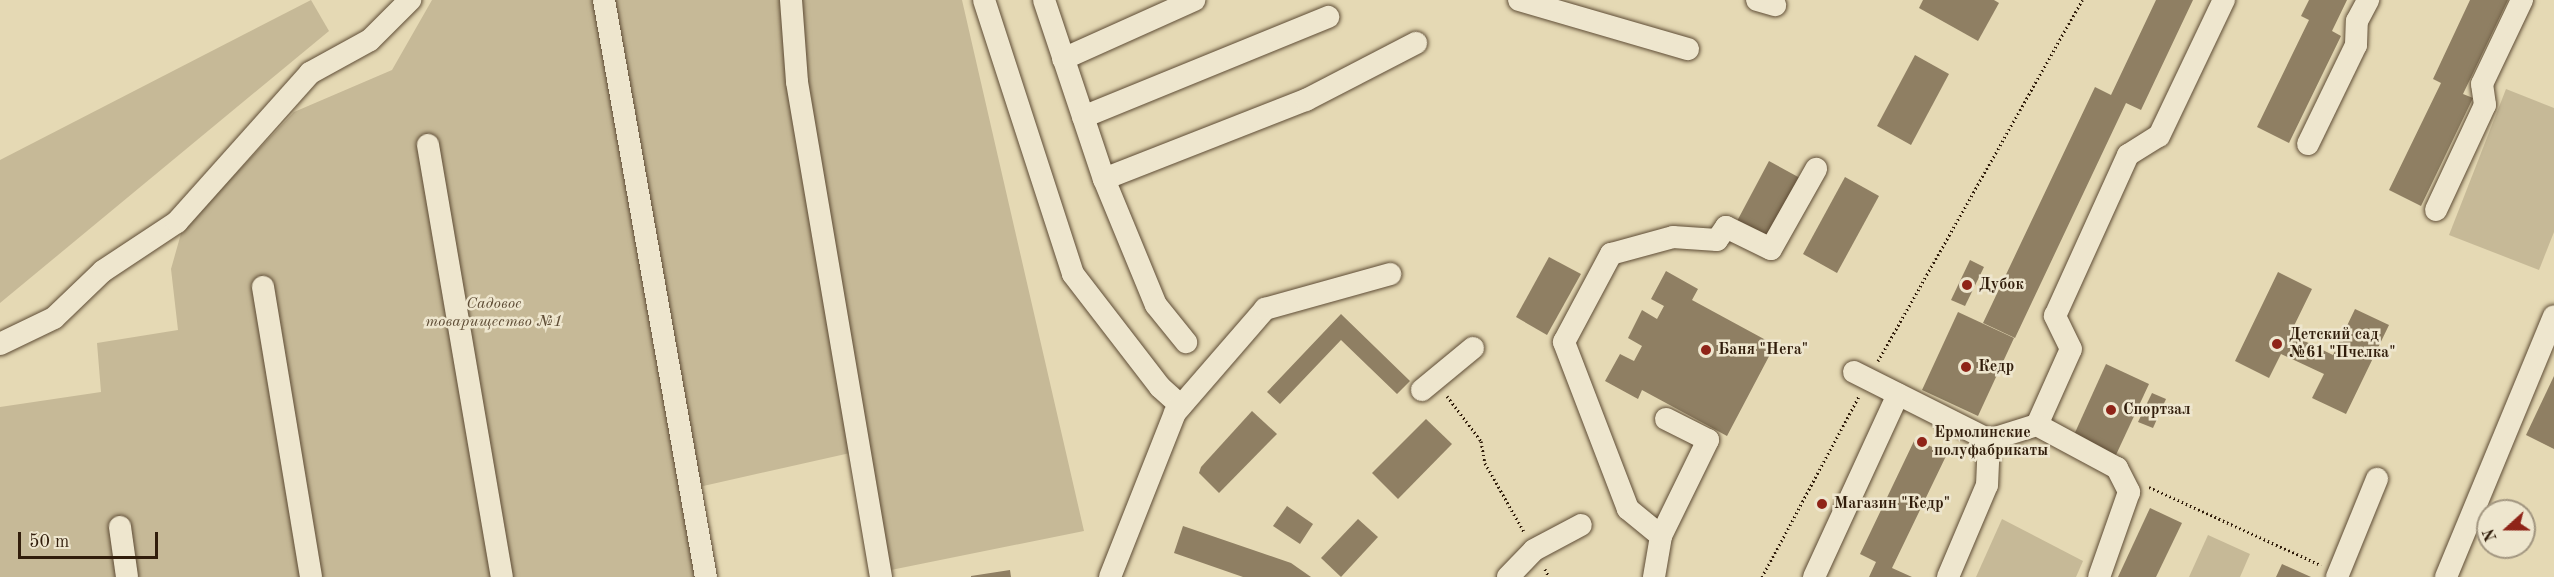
<!DOCTYPE html>
<html>
<head>
<meta charset="utf-8">
<style>
	body { margin:0 }
	#map { position:relative; width:2554px; height:577px; overflow:hidden; background:#e5d9b4; font-family:"Old Standard TT",serif }
	div>[style] { position:absolute }
	.green>* { inset:0; background:#c6b997 }
	.building>* { inset:0; background:#8f7f63 }
	.path>* { height:3px; margin-top:-1.5px; transform-origin:0; background:repeating-linear-gradient(90deg,#311d0b 0 1.5px,transparent 0 4.5px) }
	.roads { filter:drop-shadow(0 0 2px #5e4c35) drop-shadow(0 0 2px #5e4c35) }
	.minor>* { height:22px; margin:-11px; padding:0 11px; transform-origin:11px; border-radius:11px; background:#eee6ce }
	.dots>* { width:16px; height:16px; translate:-50% -50%; box-sizing:border-box; border:3px solid #eee6ce; border-radius:50% }
	span { translate:-50% -50%; white-space:nowrap; text-align:center; line-height:1.15; -webkit-text-stroke:5px #eee6ce; paint-order:stroke }
	.poi-label { font-size:16px; color:#311d0b; font-weight:700 }
	.left { translate:0 -50%; text-align:left }
	.park-label { font-size:16px; color:#5e4c35; font-style:italic }
	.north { position:absolute; left:2476px; top:499px; width:60px; height:60px; box-sizing:border-box; background:#eee6ce; border:2px solid #a29680; border-radius:50%; rotate:249deg; font-size:16px; font-weight:700; line-height:24px; text-align:center; color:#311d0b }
	.north::after { content:''; display:block; margin:auto; width:21px; height:27px; background:#8f2418; clip-path:polygon(50% 0,100% 100%,50% 72%,0 100%) }
	.scale { position:absolute; left:18px; top:532px; width:140px; height:27px; box-sizing:border-box; border:3px solid #311d0b; border-top:0; padding-left:8px; font-size:18px; line-height:21px; white-space:nowrap; color:#311d0b; -webkit-text-stroke:4px #eee6ce; paint-order:stroke }
</style>
</head>
<body>
<div id="map">
	<div class="green">
		<i style="clip-path:polygon(311px 0,329px 31px,0 303px,0 160px)"></i>
		<i style="clip-path:polygon(432px 0,962px 0,1084px 531px,881px 572px,859px 451px,690px 489px,706px 577px,0 577px,0 407px,101px 392px,97px 343px,178px 330px,171px 269px,182px 230px,294px 112px,392px 70px)"></i>
		<i style="clip-path:polygon(2506px 89px,2554px 108px,2554px 232px,2539px 270px,2449px 235px)"></i>
		<i style="clip-path:polygon(2002px 519px,2083px 561px,2076px 577px,1976px 577px)"></i>
		<i style="clip-path:polygon(2208px 535px,2250px 554px,2240px 577px,2189px 577px)"></i>
	</div>
	<div class="building">
		<i style="clip-path:polygon(1923px 0,1994px 0,1999px 3px,1978px 41px,1919px 8px)"></i>
		<i style="clip-path:polygon(2156px 0,2193px 0,2141px 110px,2126px 103px,2015px 338px,1983px 323px,2095px 87px,2111px 95px)"></i>
		<i style="clip-path:polygon(2309px 0,2347px 0,2332px 31px,2341px 36px,2289px 143px,2257px 127px,2309px 20px,2301px 16px)"></i>
		<i style="clip-path:polygon(2470px 0,2508px 0,2463px 94px,2473px 98px,2421px 206px,2389px 190px,2441px 83px,2433px 79px)"></i>
		<i style="clip-path:polygon(1915px 55px,1949px 74px,1911px 145px,1877px 126px)"></i>
		<i style="clip-path:polygon(1769px 161px,1800px 178px,1767px 240px,1736px 223px)"></i>
		<i style="clip-path:polygon(1845px 177px,1879px 196px,1837px 273px,1803px 254px)"></i>
		<i style="clip-path:polygon(1549px 257px,1581px 274px,1547px 335px,1516px 317px)"></i>
		<i style="clip-path:polygon(1970px 260px,1984px 267px,1965px 306px,1951px 300px)"></i>
		<i style="clip-path:polygon(1666px 271px,1698px 289px,1692px 300px,1775px 345px,1727px 436px,1642px 390px,1638px 399px,1605px 381px,1620px 354px,1634px 361px,1642px 346px,1628px 338px,1642px 310px,1657px 319px,1664px 306px,1651px 299px)"></i>
		<i style="clip-path:polygon(2278px 272px,2312px 289px,2290px 334px,2333px 355px,2355px 309px,2389px 325px,2346px 414px,2312px 398px,2324px 374px,2281px 354px,2269px 378px,2235px 361px)"></i>
		<i style="clip-path:polygon(1958px 312px,2014px 338px,1978px 416px,1922px 390px)"></i>
		<i style="clip-path:polygon(1341px 314px,1410px 381px,1397px 394px,1341px 340px,1280px 404px,1267px 392px)"></i>
		<i style="clip-path:polygon(2106px 364px,2149px 384px,2115px 457px,2073px 437px)"></i>
		<i style="clip-path:polygon(2554px 376px,2554px 449px,2526px 435px)"></i>
		<i style="clip-path:polygon(2152px 393px,2166px 399px,2153px 428px,2138px 422px)"></i>
		<i style="clip-path:polygon(1252px 411px,1277px 434px,1219px 493px,1199px 473px,1201px 467px)"></i>
		<i style="clip-path:polygon(1426px 419px,1452px 444px,1398px 499px,1372px 473px)"></i>
		<i style="clip-path:polygon(1915px 439px,1947px 454px,1892px 568px,1912px 577px,1869px 577px,1876px 562px,1860px 554px)"></i>
		<i style="clip-path:polygon(1287px 506px,1313px 524px,1300px 544px,1273px 526px)"></i>
		<i style="clip-path:polygon(2150px 508px,2182px 523px,2156px 577px,2118px 577px)"></i>
		<i style="clip-path:polygon(1358px 519px,1378px 537px,1341px 577px,1321px 558px)"></i>
		<i style="clip-path:polygon(1183px 526px,1291px 563px,1311px 577px,1243px 577px,1174px 553px)"></i>
		<i style="clip-path:polygon(2282px 564px,2311px 577px,2276px 577px)"></i>
		<i style="clip-path:polygon(1010px 570px,1011px 577px,971px 577px,971px 576px)"></i>
	</div>
	<div class="path">
		<i style="left:1878px;top:361px;width:415px;rotate:-60.5deg"></i>
		<i style="left:1447px;top:396px;width:56px;rotate:52.9deg"></i>
		<i style="left:1481px;top:441px;width:22px;rotate:80deg"></i>
		<i style="left:1485px;top:463px;width:79px;rotate:60.5deg"></i>
		<i style="left:2149px;top:487px;width:189px;rotate:24.4deg"></i>
		<i style="left:1545px;top:569px;width:9px;rotate:63deg"></i>
		<i style="left:1762px;top:577px;width:205px;rotate:-61.8deg"></i>
	</div>
	<div class="roads">
		<div class="minor">
			<i style="left:604px;top:0;width:586px;rotate:79.98deg"></i>
			<i style="left:791px;top:0;width:82px;rotate:85.8deg"></i>
			<i style="left:797px;top:82px;width:502px;rotate:80.37deg"></i>
			<i style="left:984px;top:0;width:288px;rotate:72deg"></i>
			<i style="left:1073px;top:274px;width:143px;rotate:52.4deg"></i>
			<i style="left:1160px;top:387px;width:28px;rotate:42deg"></i>
			<i style="left:1044px;top:0;width:189px;rotate:71.5deg"></i>
			<i style="left:1104px;top:179px;width:217px;rotate:-21.4deg"></i>
			<i style="left:1306px;top:100px;width:124px;rotate:-27.4deg"></i>
			<i style="left:1519px;top:0;width:176px;rotate:16.2deg"></i>
			<i style="left:1757px;top:0;width:19px;rotate:16deg"></i>
			<i style="left:1063px;top:59px;width:144px;rotate:-24.2deg"></i>
			<i style="left:1083px;top:117px;width:265px;rotate:-22.2deg"></i>
			<i style="left:2308px;top:144px;width:110px;rotate:-64.1deg"></i>
			<i style="left:2356px;top:45px;width:24px;rotate:-88deg"></i>
			<i style="left:2357px;top:21px;width:24px;rotate:-62deg"></i>
			<i style="left:428px;top:145px;width:438px;rotate:80.3deg"></i>
			<i style="left:1104px;top:179px;width:136px;rotate:67.6deg"></i>
			<i style="left:1156px;top:305px;width:48px;rotate:51deg"></i>
			<i style="left:2436px;top:210px;width:116px;rotate:-65deg"></i>
			<i style="left:2485px;top:105px;width:21px;rotate:-98deg"></i>
			<i style="left:2482px;top:84px;width:93px;rotate:-64.5deg"></i>
			<i style="left:263px;top:287px;width:294px;rotate:80.6deg"></i>
			<i style="left:0;top:344px;width:60px;rotate:-25.7deg"></i>
			<i style="left:54px;top:318px;width:68px;rotate:-43.8deg"></i>
			<i style="left:103px;top:271px;width:89px;rotate:-33.5deg"></i>
			<i style="left:177px;top:222px;width:200px;rotate:-48.2deg"></i>
			<i style="left:310px;top:73px;width:68px;rotate:-28.8deg"></i>
			<i style="left:370px;top:40px;width:57px;rotate:-45deg"></i>
			<i style="left:1854px;top:372px;width:151px;rotate:26.7deg"></i>
			<i style="left:1989px;top:440px;width:45px;rotate:92.5deg"></i>
			<i style="left:1987px;top:485px;width:100px;rotate:113deg"></i>
			<i style="left:1422px;top:390px;width:66px;rotate:-39.5deg"></i>
			<i style="left:2037px;top:425px;width:83px;rotate:-65.9deg"></i>
			<i style="left:2071px;top:349px;width:37px;rotate:-116deg"></i>
			<i style="left:2055px;top:316px;width:177px;rotate:-65.6deg"></i>
			<i style="left:2128px;top:155px;width:36px;rotate:-32deg"></i>
			<i style="left:2159px;top:136px;width:151px;rotate:-64.5deg"></i>
			<i style="left:1989px;top:440px;width:50px;rotate:-17.4deg"></i>
			<i style="left:2037px;top:425px;width:91px;rotate:28.3deg"></i>
			<i style="left:2117px;top:468px;width:27px;rotate:63deg"></i>
			<i style="left:2129px;top:492px;width:90px;rotate:109.4deg"></i>
			<i style="left:120px;top:527px;width:50px;rotate:82deg"></i>
			<i style="left:1661px;top:536px;width:43px;rotate:-140.7deg"></i>
			<i style="left:1628px;top:509px;width:179px;rotate:-111deg"></i>
			<i style="left:1564px;top:342px;width:100px;rotate:-61.9deg"></i>
			<i style="left:1611px;top:254px;width:64px;rotate:-15.3deg"></i>
			<i style="left:1673px;top:237px;width:44px;rotate:3.9deg"></i>
			<i style="left:1717px;top:240px;width:16px;rotate:-55deg"></i>
			<i style="left:1726px;top:227px;width:50px;rotate:26.1deg"></i>
			<i style="left:1771px;top:249px;width:92px;rotate:-60.6deg"></i>
			<i style="left:1110px;top:577px;width:176px;rotate:-68.4deg"></i>
			<i style="left:1175px;top:413px;width:138px;rotate:-49.1deg"></i>
			<i style="left:1265px;top:309px;width:130px;rotate:-15.6deg"></i>
			<i style="left:1508px;top:577px;width:37px;rotate:-46deg"></i>
			<i style="left:1534px;top:550px;width:53px;rotate:-28deg"></i>
			<i style="left:1654px;top:577px;width:42px;rotate:-80.3deg"></i>
			<i style="left:1661px;top:536px;width:107px;rotate:-63.9deg"></i>
			<i style="left:1708px;top:440px;width:47px;rotate:-153.4deg"></i>
			<i style="left:1814px;top:577px;width:201px;rotate:-65.3deg"></i>
			<i style="left:2337px;top:577px;width:106px;rotate:-67.8deg"></i>
			<i style="left:2446px;top:577px;width:282px;rotate:-67.5deg"></i>
		</div>
	</div>
	<div class="dots">
		<i style="left:1967px;top:285px;background:#8f2418"></i>
		<i style="left:2277px;top:344px;background:#8f2418"></i>
		<i style="left:1706px;top:350px;background:#8f2418"></i>
		<i style="left:1966px;top:367px;background:#8f2418"></i>
		<i style="left:2111px;top:410px;background:#8f2418"></i>
		<i style="left:1922px;top:442px;background:#8f2418"></i>
		<i style="left:1822px;top:504px;background:#8f2418"></i>
	</div>
	<div class="poi-label">
		<span class="left" style="left:1979px;top:285px">Дубок</span>
		<span class="left" style="left:2289px;top:344px">Детский сад<br>№61 "Пчелка"</span>
		<span class="left" style="left:1718px;top:350px">Баня "Нега"</span>
		<span class="left" style="left:1978px;top:367px">Кедр</span>
		<span class="left" style="left:2123px;top:410px">Спортзал</span>
		<span class="left" style="left:1934px;top:442px">Ермолинские<br>полуфабрикаты</span>
		<span class="left" style="left:1834px;top:504px">Магазин "Кедр"</span>
	</div>
	<div class="park-label">
		<span style="left:494px;top:313px">Садовое<br>товарищество №1</span>
	</div>
	<div class="north">N</div>
	<div class="scale">50 m</div>
</div>
</body>
</html>
